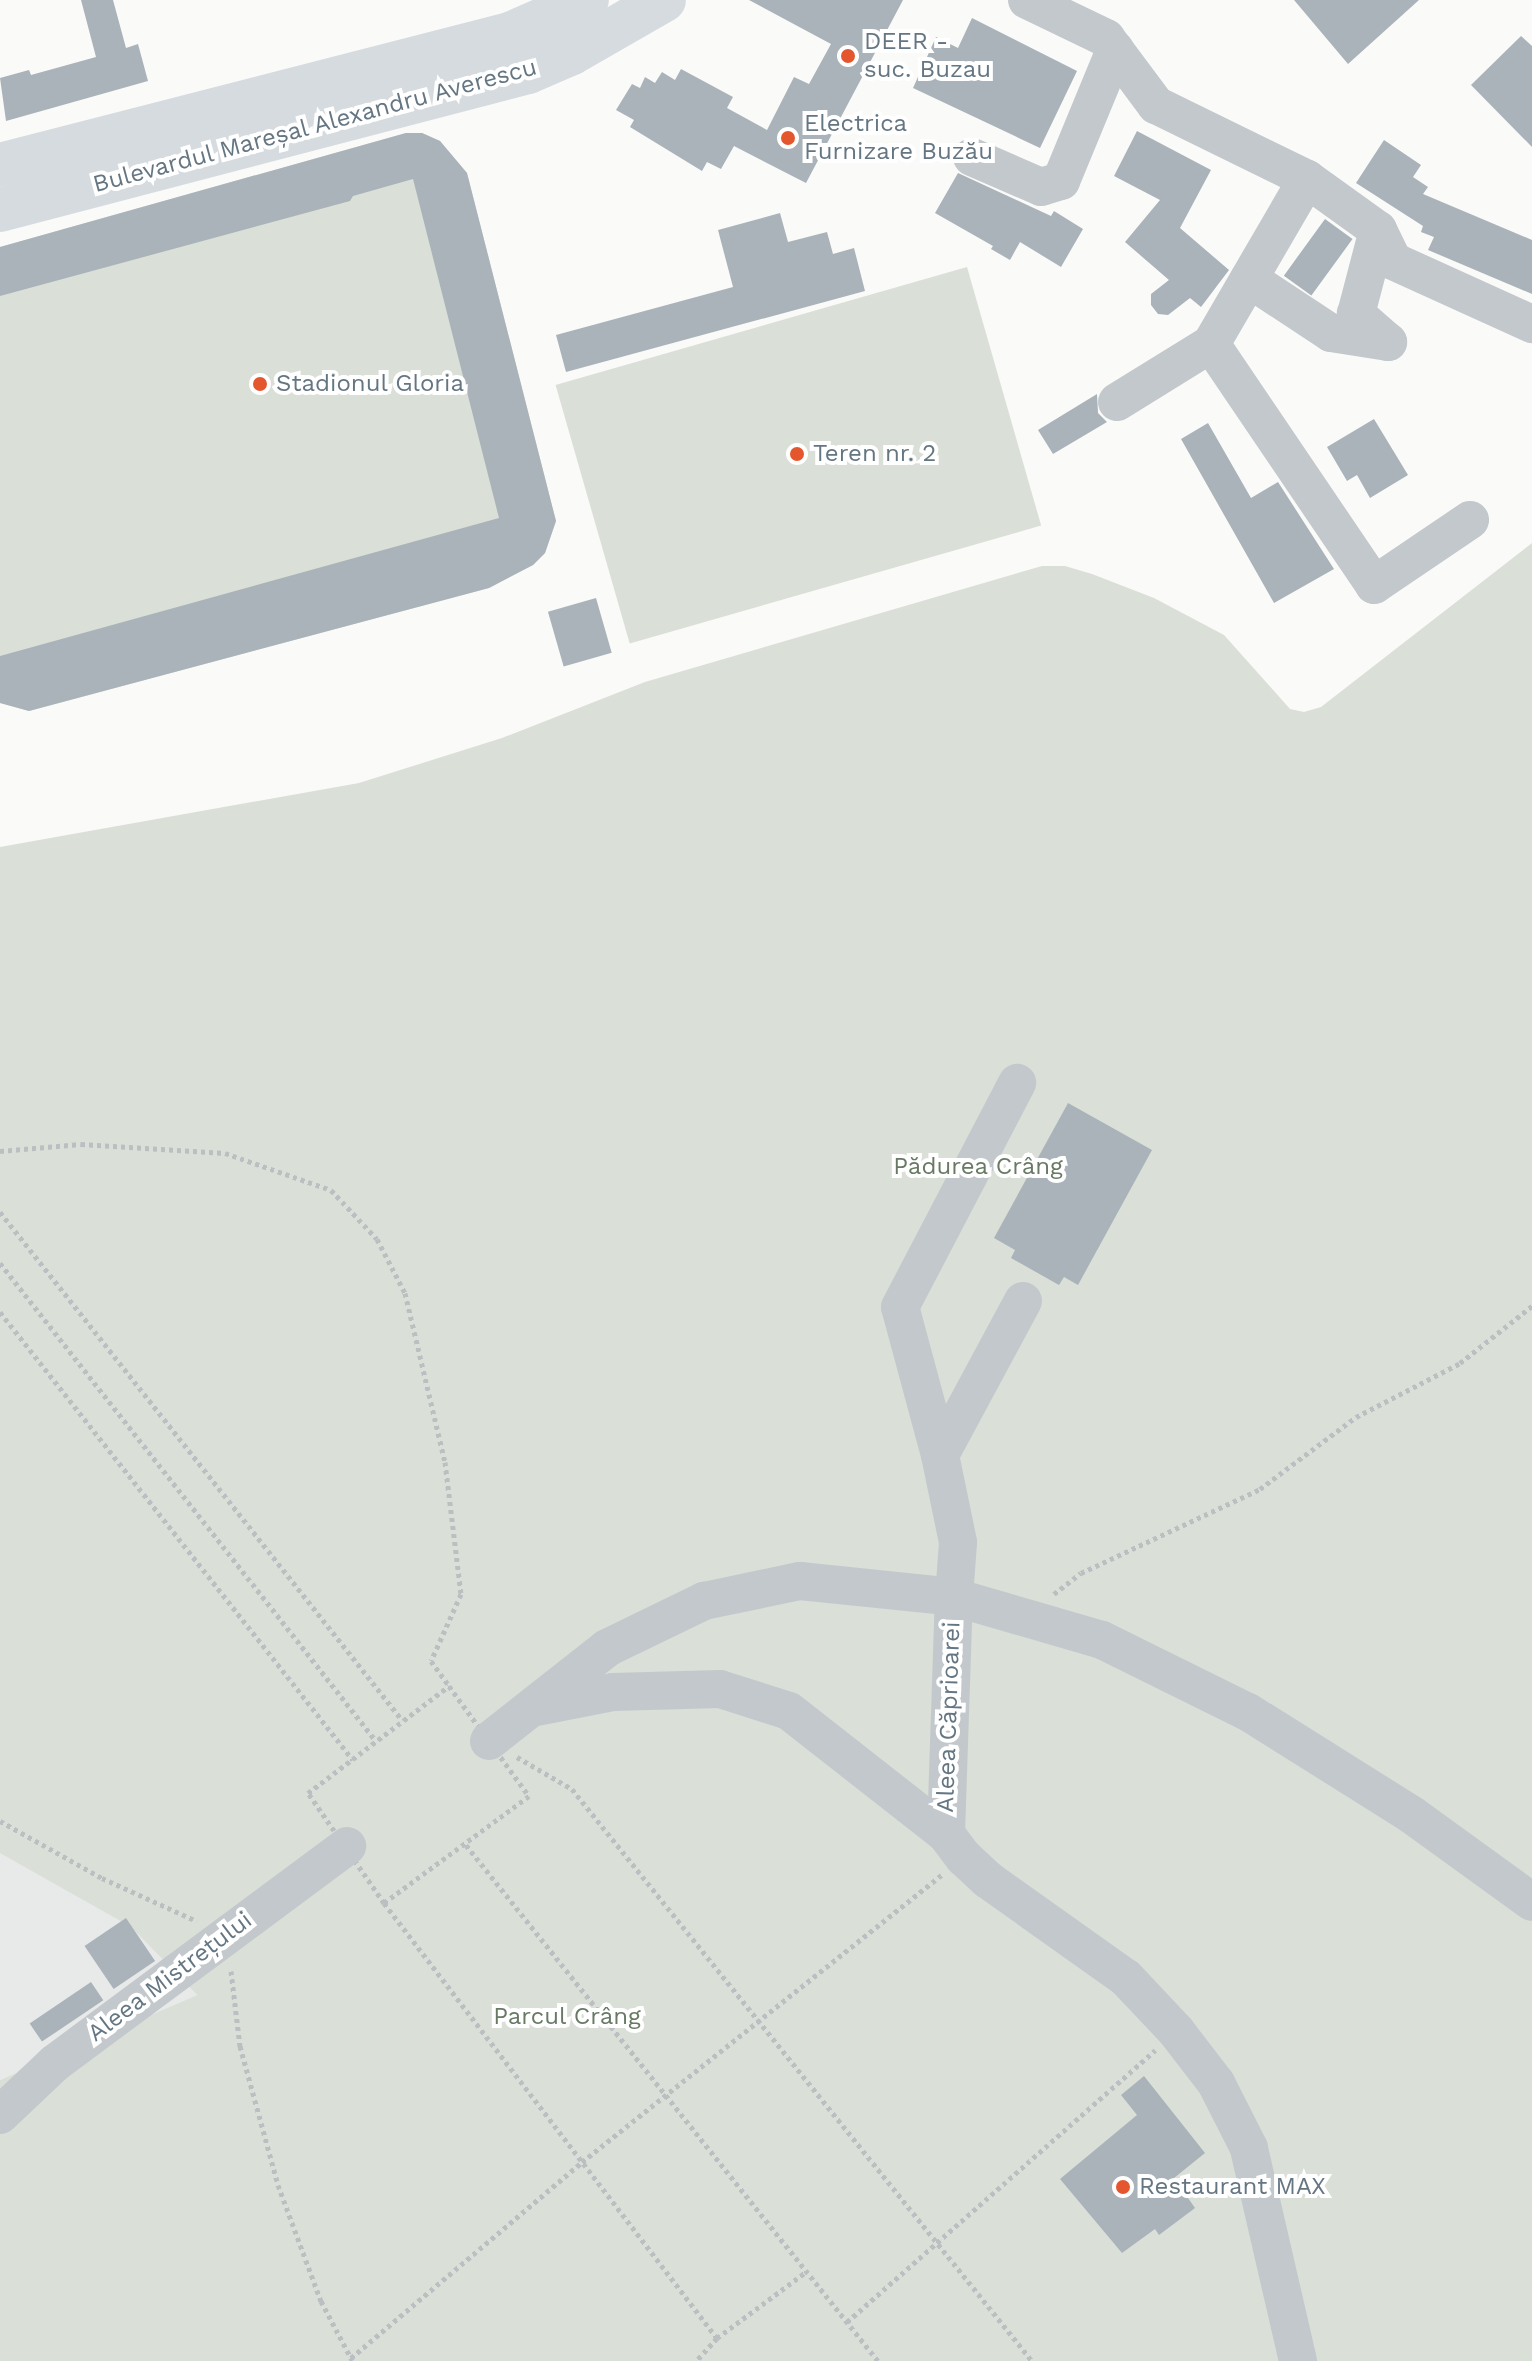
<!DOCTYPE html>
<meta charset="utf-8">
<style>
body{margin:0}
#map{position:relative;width:1532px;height:2361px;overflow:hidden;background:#fafaf8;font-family:"Work Sans",sans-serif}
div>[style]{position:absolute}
.built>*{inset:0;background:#e8e9e9}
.green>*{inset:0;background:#dadfd7;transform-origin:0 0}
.building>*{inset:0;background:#aab3b9;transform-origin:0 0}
.path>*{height:5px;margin-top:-2.5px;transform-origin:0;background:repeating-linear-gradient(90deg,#bbbfc2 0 4px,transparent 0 8px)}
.minor>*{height:38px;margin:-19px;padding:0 19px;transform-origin:19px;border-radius:19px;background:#c3c8cc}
.major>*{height:44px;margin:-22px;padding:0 22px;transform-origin:22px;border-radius:22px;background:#d6dbdf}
.dots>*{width:22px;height:22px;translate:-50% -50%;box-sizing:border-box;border:4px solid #fff;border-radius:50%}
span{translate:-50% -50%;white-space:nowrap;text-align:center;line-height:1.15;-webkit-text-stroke:8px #fff;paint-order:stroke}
.poi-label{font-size:24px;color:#657683}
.left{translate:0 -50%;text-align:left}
.street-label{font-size:24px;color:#657683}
.park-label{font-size:24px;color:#687a64}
</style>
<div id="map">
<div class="built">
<i style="clip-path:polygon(0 1852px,131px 1927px,197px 1995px,0 2080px)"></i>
</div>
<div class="green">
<i style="clip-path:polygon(406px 133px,422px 133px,440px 141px,467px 173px,556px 521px,545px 553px,533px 565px,489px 588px,29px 711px,0 703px,0 247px)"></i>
<i style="left:967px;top:267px;width:269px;height:428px;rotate:74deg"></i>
<i style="clip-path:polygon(1532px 543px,1532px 2361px,0 2361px,0 2080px,197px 1995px,131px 1927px,0 1853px,0 847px,359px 783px,502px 738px,645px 682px,1042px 566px,1065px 566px,1092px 574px,1154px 598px,1224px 635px,1290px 709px,1304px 712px,1321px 707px)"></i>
</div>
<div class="building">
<i style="clip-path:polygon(81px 0,113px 0,126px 48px,138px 44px,148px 81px,6px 121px,0 78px,29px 70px,31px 75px,96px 57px)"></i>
<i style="clip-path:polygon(749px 0,903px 0,806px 183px,734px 146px,721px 169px,707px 162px,702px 171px,630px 127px,634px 120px,616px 110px,632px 84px,640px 88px,645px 77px,655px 83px,662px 72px,675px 80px,681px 69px,733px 97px,727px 108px,767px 130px,794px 77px,809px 84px,831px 44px)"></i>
<i style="clip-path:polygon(1294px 0,1419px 0,1348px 64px)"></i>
<i style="clip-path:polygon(972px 18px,1077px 71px,1040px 148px,913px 88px,936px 37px,958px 48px)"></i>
<i style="clip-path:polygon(1521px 36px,1532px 46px,1532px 147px,1471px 85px)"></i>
<i style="clip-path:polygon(1137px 131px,1211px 170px,1180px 228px,1229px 270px,1201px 307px,1190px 298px,1168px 315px,1158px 314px,1151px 305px,1151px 294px,1169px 280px,1125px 242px,1160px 200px,1114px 176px)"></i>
<i style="clip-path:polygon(406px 133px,422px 133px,440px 141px,467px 173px,556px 521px,545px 553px,533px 565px,489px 588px,29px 711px,0 703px,0 656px,499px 518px,413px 179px,353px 196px,350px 201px,0 296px,0 247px)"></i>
<i style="clip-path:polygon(1384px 140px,1421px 165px,1413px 177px,1428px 187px,1423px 194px,1532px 240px,1532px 294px,1428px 250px,1434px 237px,1421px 232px,1423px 226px,1356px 183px)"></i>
<i style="clip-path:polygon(958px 173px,1051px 216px,1054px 211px,1083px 229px,1061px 267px,1020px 242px,1010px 260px,991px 249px,993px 246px,935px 213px)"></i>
<i style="clip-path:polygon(780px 213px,788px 242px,827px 232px,833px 254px,854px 248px,865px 291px,566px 372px,556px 335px,733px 287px,718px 230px)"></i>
<i style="left:1325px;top:219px;width:34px;height:70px;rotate:36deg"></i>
<i style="clip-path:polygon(1097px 394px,1098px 413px,1107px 422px,1053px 454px,1038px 430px)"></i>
<i style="clip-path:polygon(1374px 419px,1408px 475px,1370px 498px,1357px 475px,1347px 481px,1327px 447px)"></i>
<i style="clip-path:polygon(1208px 423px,1251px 498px,1278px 482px,1334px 569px,1274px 603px,1181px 439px)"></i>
<i style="left:596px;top:598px;width:57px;height:50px;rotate:74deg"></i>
<i style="clip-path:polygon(1068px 1103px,1152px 1150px,1078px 1285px,1064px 1277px,1059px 1285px,1011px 1258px,1015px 1250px,994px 1238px)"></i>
<i style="left:126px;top:1918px;width:52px;height:50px;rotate:56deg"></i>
<i style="left:91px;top:1982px;width:22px;height:74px;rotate:56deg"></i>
<i style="clip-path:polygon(1144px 2076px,1205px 2153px,1174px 2178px,1195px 2208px,1159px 2235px,1155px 2229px,1122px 2253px,1060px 2179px,1137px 2115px,1121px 2095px)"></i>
</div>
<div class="path">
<i style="left:0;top:1151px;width:81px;rotate:-4.9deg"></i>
<i style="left:81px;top:1144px;width:144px;rotate:3.6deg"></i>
<i style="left:225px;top:1153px;width:112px;rotate:19.2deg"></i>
<i style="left:331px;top:1190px;width:67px;rotate:46.8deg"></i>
<i style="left:377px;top:1239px;width:61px;rotate:62.6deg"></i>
<i style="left:405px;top:1293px;width:174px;rotate:76.7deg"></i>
<i style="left:445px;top:1462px;width:133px;rotate:83.1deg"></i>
<i style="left:461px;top:1594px;width:73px;rotate:114.1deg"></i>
<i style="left:431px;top:1661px;width:31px;rotate:54deg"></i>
<i style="left:0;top:1212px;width:648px;rotate:51.64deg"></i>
<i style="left:0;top:1263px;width:608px;rotate:51.81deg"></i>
<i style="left:0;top:1312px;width:570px;rotate:51.76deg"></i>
<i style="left:1054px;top:1594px;width:34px;rotate:-38deg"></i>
<i style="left:1081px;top:1573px;width:198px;rotate:-25.1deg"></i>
<i style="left:1260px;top:1489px;width:120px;rotate:-36.9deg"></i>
<i style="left:1356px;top:1417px;width:117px;rotate:-27.4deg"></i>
<i style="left:1460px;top:1363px;width:92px;rotate:-38.4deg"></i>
<i style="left:449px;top:1686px;width:136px;rotate:54deg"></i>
<i style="left:529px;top:1796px;width:180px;rotate:143.6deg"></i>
<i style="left:384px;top:1903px;width:134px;rotate:-124.6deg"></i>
<i style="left:308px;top:1793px;width:177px;rotate:-37.2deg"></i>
<i style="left:517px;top:1757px;width:64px;rotate:30.2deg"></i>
<i style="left:572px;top:1789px;width:734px;rotate:51.19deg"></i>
<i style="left:0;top:1821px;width:117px;rotate:29.2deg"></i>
<i style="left:102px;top:1878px;width:104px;rotate:24.4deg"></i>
<i style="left:466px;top:1845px;width:660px;rotate:51.39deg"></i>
<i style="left:384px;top:1903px;width:548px;rotate:52.57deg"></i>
<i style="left:717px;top:2338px;width:31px;rotate:132deg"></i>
<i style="left:231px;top:1971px;width:76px;rotate:83.2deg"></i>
<i style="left:240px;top:2046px;width:144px;rotate:74.7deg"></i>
<i style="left:278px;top:2185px;width:124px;rotate:69.7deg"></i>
<i style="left:321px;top:2301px;width:67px;rotate:62.3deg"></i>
<i style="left:847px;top:2322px;width:411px;rotate:-41.4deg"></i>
<i style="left:717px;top:2338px;width:111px;rotate:-36.6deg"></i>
<i style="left:351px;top:2358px;width:303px;rotate:-40.3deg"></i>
<i style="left:582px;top:2162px;width:460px;rotate:-38.6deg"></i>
</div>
<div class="minor">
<i style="left:1027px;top:0;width:88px;rotate:25.7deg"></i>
<i style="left:1106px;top:38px;width:84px;rotate:53.3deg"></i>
<i style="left:1156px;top:105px;width:168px;rotate:26.1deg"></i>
<i style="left:1307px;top:179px;width:87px;rotate:35.7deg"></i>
<i style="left:1378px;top:230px;width:34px;rotate:64deg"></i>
<i style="left:1393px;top:261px;width:153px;rotate:24.4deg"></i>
<i style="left:972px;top:157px;width:75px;rotate:23.5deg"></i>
<i style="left:1041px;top:187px;width:21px;rotate:-17deg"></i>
<i style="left:1061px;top:181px;width:142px;rotate:-67.6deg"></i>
<i style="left:1249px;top:279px;width:98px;rotate:33.4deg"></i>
<i style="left:1331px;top:333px;width:58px;rotate:9deg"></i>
<i style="left:1388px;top:342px;width:43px;rotate:-138.8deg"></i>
<i style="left:1356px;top:314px;width:87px;rotate:-75.3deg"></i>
<i style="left:1211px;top:344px;width:291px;rotate:55.9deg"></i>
<i style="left:1374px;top:585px;width:116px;rotate:-34.1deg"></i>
<i style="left:1117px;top:402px;width:110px;rotate:-31.7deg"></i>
<i style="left:1211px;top:344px;width:191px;rotate:-59.8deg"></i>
<i style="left:940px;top:1455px;width:153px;rotate:-105.1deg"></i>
<i style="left:900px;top:1307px;width:253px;rotate:-62.4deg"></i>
<i style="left:536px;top:1707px;width:78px;rotate:-11deg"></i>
<i style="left:613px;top:1692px;width:107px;rotate:-1.6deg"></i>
<i style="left:720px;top:1689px;width:72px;rotate:17.7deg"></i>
<i style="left:789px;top:1711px;width:199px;rotate:38.1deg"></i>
<i style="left:489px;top:1741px;width:150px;rotate:-38.2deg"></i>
<i style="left:607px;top:1648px;width:108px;rotate:-25.9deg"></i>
<i style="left:704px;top:1601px;width:98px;rotate:-11.8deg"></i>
<i style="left:800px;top:1581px;width:155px;rotate:5.9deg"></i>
<i style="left:954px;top:1597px;width:55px;rotate:-85.8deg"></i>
<i style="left:958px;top:1542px;width:89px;rotate:-101.7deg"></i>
<i style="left:940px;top:1455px;width:175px;rotate:-61.7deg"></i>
<i style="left:0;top:2115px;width:76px;rotate:-43.4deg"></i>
<i style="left:55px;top:2063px;width:364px;rotate:-36.6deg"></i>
<i style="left:1298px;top:2361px;width:219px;rotate:-103deg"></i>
<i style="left:1249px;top:2148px;width:73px;rotate:-116.9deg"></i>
<i style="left:1216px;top:2083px;width:66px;rotate:-127.6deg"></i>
<i style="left:1176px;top:2031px;width:73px;rotate:-133.3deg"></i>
<i style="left:1126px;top:1978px;width:169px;rotate:-144.6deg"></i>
<i style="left:988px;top:1880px;width:33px;rotate:-137deg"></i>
<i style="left:964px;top:1858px;width:30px;rotate:-127deg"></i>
<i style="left:946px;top:1834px;width:237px;rotate:-88.1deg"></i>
<i style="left:954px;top:1597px;width:154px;rotate:16.2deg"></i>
<i style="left:1102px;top:1640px;width:163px;rotate:26.3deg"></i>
<i style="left:1248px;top:1712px;width:194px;rotate:32.1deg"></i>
<i style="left:1412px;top:1815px;width:148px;rotate:35.9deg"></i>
</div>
<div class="major">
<i style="left:0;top:165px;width:527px;rotate:-14.41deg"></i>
<i style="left:510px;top:34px;width:84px;rotate:-23.8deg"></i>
<i style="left:0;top:210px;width:546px;rotate:-14.65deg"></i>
<i style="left:528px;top:72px;width:48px;rotate:-23.4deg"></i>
<i style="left:572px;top:53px;width:106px;rotate:-29.9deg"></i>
</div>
<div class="dots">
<i style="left:848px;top:56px;background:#e4572e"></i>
<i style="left:788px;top:138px;background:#e4572e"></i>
<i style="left:260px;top:384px;background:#e4572e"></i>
<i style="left:797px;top:454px;background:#e4572e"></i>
<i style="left:1123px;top:2187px;background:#e4572e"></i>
</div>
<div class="poi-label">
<span class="left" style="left:864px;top:56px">DEER -<br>suc. Buzau</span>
<span class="left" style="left:804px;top:138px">Electrica<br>Furnizare Buzău</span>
<span class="left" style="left:276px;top:384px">Stadionul Gloria</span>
<span class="left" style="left:813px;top:454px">Teren nr. 2</span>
<span class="left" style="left:1139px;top:2187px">Restaurant MAX</span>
</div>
<div class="street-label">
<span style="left:315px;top:126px;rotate:-15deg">Bulevardul Mareșal Alexandru Averescu</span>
<span style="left:949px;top:1717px;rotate:-88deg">Aleea Căprioarei</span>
<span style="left:170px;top:1977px;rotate:-37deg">Aleea Mistrețului</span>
</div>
<div class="park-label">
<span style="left:978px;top:1167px">Pădurea Crâng</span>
<span style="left:567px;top:2017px">Parcul Crâng</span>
</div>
</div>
